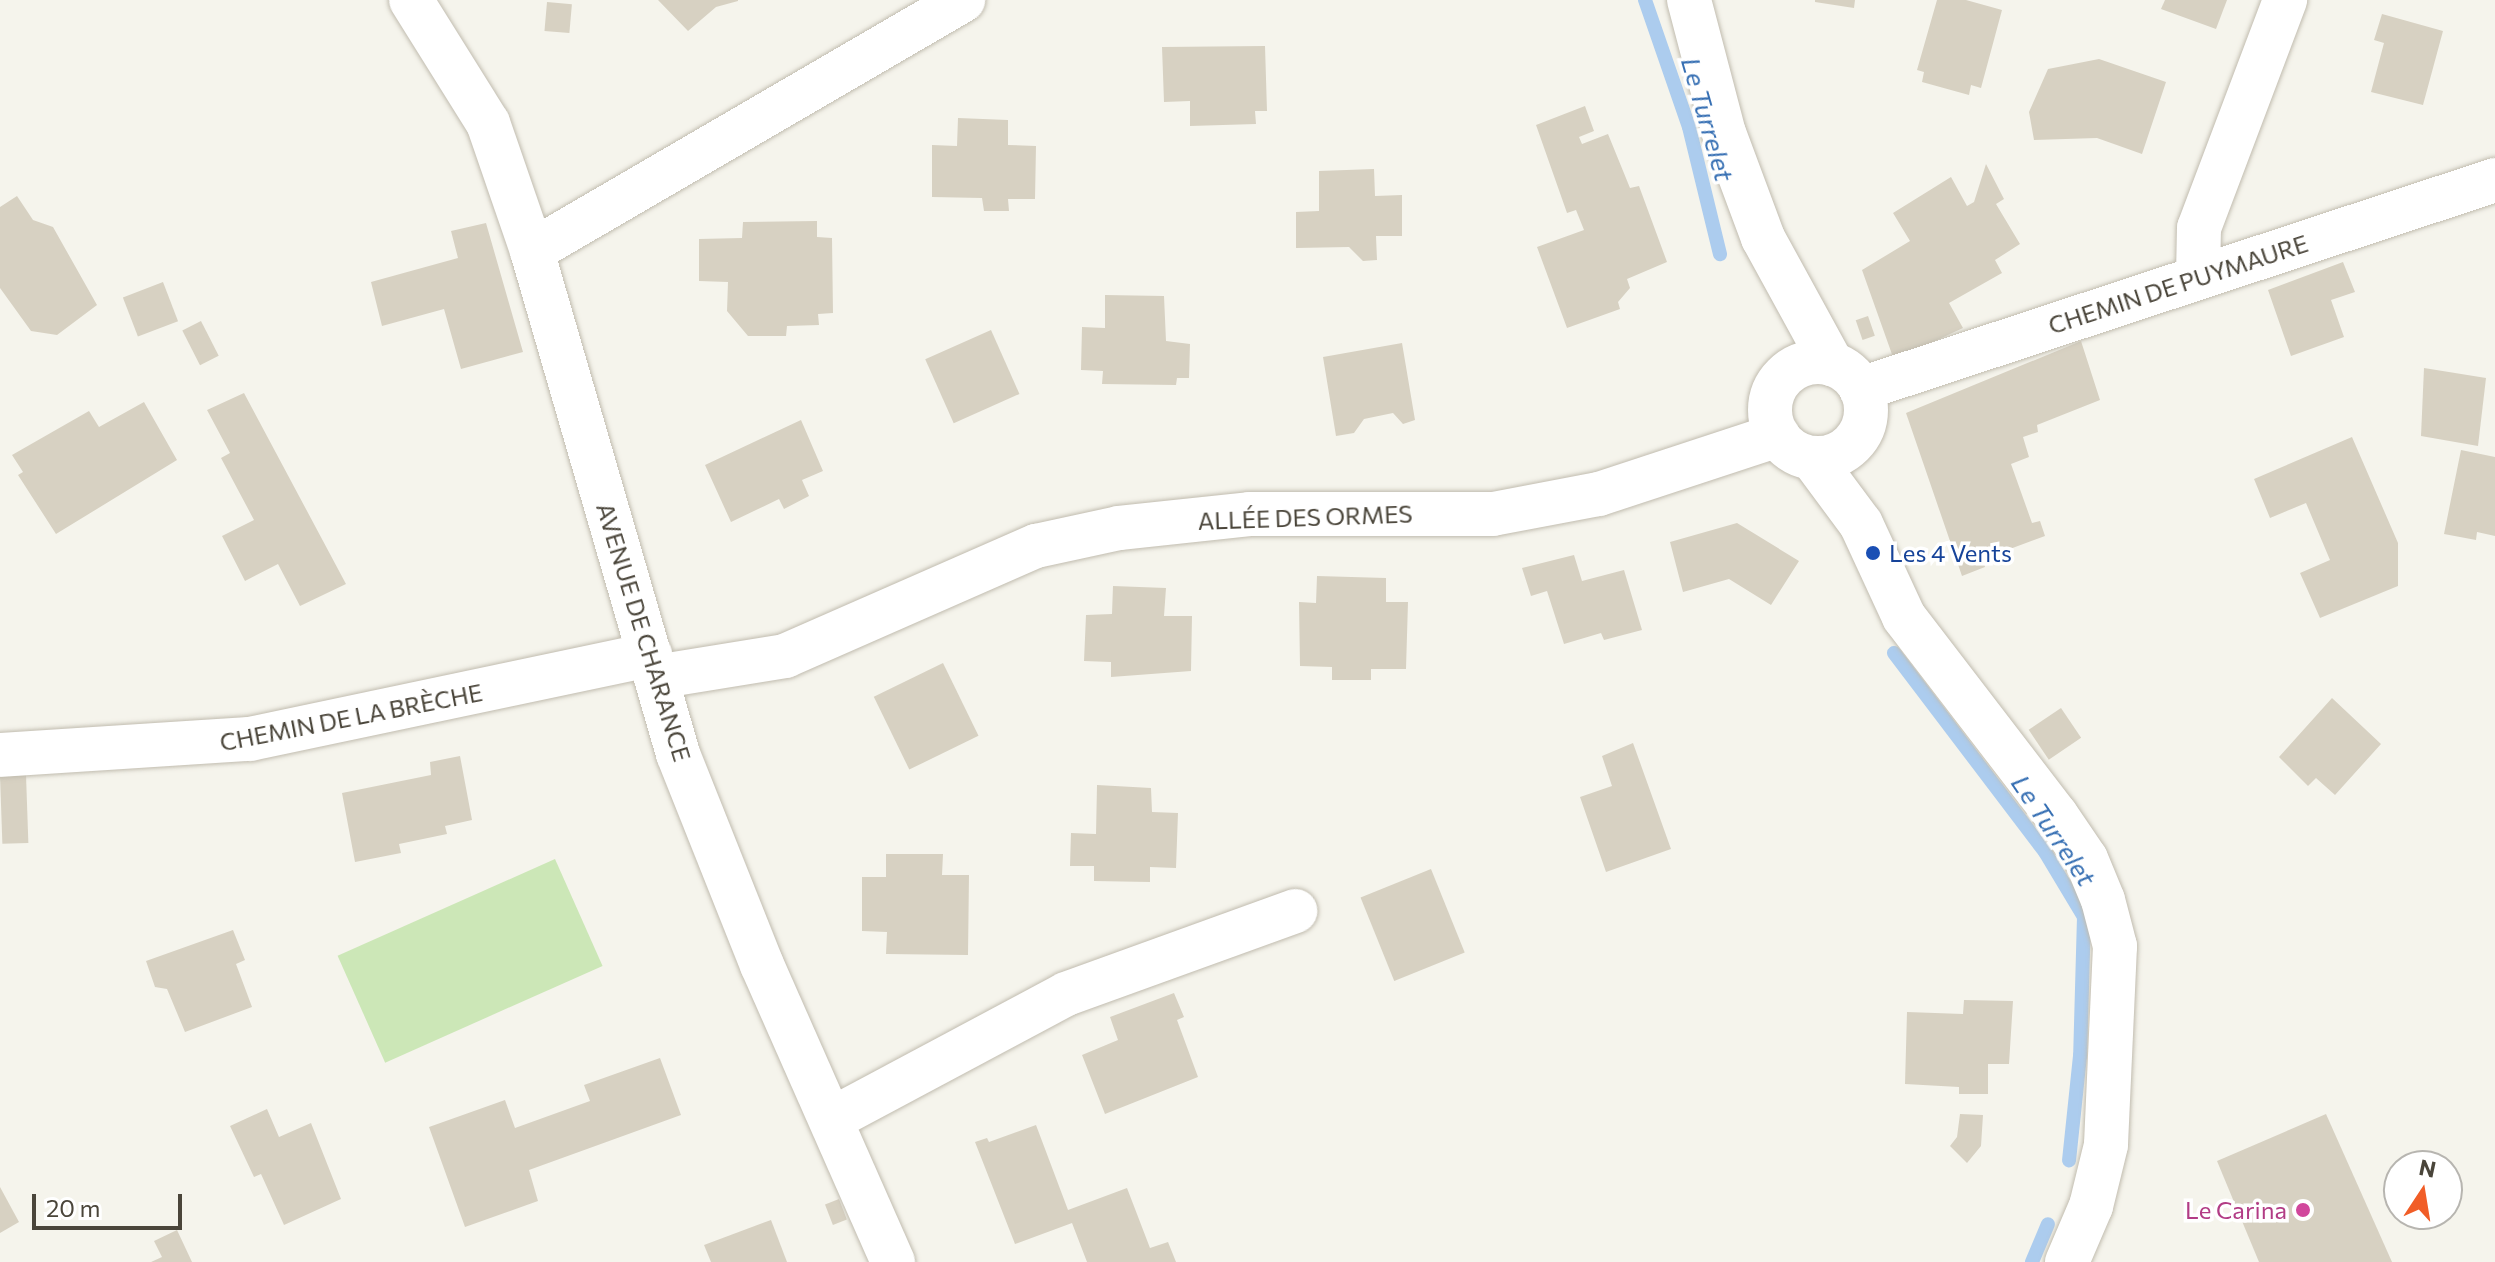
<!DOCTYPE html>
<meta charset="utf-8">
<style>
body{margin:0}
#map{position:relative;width:2495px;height:1262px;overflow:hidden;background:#f5f4ec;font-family:Commissioner,sans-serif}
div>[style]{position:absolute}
.green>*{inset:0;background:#cce7b7;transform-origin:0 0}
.stream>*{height:14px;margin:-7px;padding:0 7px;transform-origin:7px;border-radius:7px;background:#acccee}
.building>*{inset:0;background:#d7d1c2;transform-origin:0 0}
.roads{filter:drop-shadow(0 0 2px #c1bcaf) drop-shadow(0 0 2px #c1bcaf)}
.minor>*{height:44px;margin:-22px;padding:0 22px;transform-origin:22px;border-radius:22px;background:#fff}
.minor>.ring{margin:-22px;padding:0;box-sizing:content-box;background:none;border:44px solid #fff;border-radius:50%}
.tertiary>*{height:44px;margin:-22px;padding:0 22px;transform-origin:22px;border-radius:22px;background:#fff}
.dots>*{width:22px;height:22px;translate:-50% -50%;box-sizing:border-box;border:4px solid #fff;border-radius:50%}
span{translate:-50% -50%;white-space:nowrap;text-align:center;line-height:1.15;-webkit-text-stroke:7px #fff;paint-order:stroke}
.street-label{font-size:24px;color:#4a453a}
.transit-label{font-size:24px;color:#164399}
.left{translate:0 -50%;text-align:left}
.hotel-label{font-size:24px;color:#b23c85}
.right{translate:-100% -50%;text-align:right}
.water-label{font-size:26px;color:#366fb3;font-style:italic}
.north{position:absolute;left:2383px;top:1150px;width:80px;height:80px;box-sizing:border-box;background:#fff;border:2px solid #b7b5b0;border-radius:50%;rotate:12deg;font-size:22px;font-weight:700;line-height:32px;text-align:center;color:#4a453a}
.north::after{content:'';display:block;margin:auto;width:28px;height:36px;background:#f15d27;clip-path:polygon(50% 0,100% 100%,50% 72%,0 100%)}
.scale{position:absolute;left:32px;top:1194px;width:150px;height:36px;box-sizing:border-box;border:4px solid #4a453a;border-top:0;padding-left:10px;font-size:24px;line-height:28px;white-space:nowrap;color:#4a453a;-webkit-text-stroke:6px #fff;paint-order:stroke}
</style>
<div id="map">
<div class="green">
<i style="left:555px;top:859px;width:117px;height:238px;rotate:66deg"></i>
</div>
<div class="stream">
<i style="left:1645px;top:0;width:134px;rotate:70.9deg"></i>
<i style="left:1689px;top:127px;width:131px;rotate:76.3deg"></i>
<i style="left:1894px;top:653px;width:250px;rotate:52.8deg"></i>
<i style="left:2045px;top:852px;width:76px;rotate:59deg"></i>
<i style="left:2084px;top:917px;width:139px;rotate:91.6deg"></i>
<i style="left:2080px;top:1056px;width:105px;rotate:96deg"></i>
<i style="left:2032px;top:1262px;width:41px;rotate:-67.2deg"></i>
</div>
<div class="building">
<i style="clip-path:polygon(658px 0,738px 0,738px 1px,716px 7px,688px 31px)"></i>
<i style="clip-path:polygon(1815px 0,1855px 0,1854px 8px,1815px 2px)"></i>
<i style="clip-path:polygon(1937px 0,1966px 0,2002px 10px,1981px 88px,1971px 85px,1969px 95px,1922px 82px,1924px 72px,1917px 70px)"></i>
<i style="clip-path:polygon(2165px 0,2227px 0,2216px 29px,2161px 9px)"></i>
<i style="left:547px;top:2px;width:25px;height:29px;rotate:5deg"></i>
<i style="clip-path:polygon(2382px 14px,2443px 31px,2423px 105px,2371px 92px,2384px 43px,2374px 40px)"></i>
<i style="clip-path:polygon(1265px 46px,1267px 111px,1255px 111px,1256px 124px,1190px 126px,1190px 101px,1164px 102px,1162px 47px)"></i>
<i style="clip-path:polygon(2099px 59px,2166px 82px,2142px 154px,2097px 138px,2034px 140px,2029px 112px,2048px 69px)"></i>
<i style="clip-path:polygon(1585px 106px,1594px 131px,1579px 137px,1582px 144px,1608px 134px,1630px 188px,1639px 186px,1667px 262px,1627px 279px,1630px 288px,1618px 302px,1620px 309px,1567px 328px,1537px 247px,1584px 230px,1576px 210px,1567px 213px,1536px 125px)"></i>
<i style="clip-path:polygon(958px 118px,1008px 120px,1008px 145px,1036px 146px,1035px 199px,1008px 199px,1009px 211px,984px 211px,982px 198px,932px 197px,932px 145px,957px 146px)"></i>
<i style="clip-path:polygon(1986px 164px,2004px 199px,1996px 204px,2020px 244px,1995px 260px,2002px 273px,1949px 303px,1963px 328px,1894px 360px,1862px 270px,1910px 241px,1893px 213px,1951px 177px,1967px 206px,1974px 202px)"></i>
<i style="clip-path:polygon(1374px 169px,1375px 196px,1402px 195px,1402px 236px,1376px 236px,1377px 260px,1363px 261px,1349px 247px,1296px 248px,1296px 212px,1319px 211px,1319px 171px)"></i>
<i style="clip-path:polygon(17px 196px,33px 220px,53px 227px,97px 305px,57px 335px,31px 331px,0 288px,0 207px)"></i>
<i style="clip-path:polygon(817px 221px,817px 237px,832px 238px,833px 313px,818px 314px,819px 325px,787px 326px,786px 336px,748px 336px,727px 311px,728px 282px,699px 281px,699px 239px,742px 238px,743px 222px)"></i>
<i style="clip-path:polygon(486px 223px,523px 352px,461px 369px,444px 309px,382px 326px,371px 282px,458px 258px,451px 231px)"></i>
<i style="clip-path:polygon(2343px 262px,2355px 292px,2331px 300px,2344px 337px,2291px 356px,2268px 290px)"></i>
<i style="left:163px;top:282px;width:42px;height:43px;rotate:69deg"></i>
<i style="clip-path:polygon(1105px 295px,1164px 296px,1166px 341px,1190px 344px,1189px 378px,1177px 378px,1176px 385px,1102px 384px,1103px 371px,1081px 370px,1082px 327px,1105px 328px)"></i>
<i style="left:1868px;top:316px;width:21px;height:13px;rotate:71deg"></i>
<i style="left:201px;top:321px;width:39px;height:21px;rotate:63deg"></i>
<i style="left:991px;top:330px;width:70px;height:72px;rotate:66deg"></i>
<i style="clip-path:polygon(2081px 341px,2100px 400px,2037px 425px,2038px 432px,2023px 437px,2029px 457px,2011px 464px,2032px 523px,2040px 521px,2045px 536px,1983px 559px,1985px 567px,1962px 576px,1906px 413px)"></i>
<i style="clip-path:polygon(1402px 343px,1415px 420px,1403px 424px,1393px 413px,1364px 419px,1354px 433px,1336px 436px,1323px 357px)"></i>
<i style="clip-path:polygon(2424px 368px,2486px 378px,2478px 446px,2421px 436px)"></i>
<i style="clip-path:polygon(244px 393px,346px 584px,300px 606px,278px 564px,245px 581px,222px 536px,254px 520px,221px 458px,230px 453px,207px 410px)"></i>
<i style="clip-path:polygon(144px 402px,177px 460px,56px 534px,18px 475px,23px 472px,12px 455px,89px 411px,99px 427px)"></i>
<i style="clip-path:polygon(801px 420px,823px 471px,802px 480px,809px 496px,784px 509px,779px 499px,731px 522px,705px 465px)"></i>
<i style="clip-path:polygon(2352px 437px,2398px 543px,2398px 586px,2320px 618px,2300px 573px,2330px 560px,2306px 503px,2270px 518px,2254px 479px)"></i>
<i style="clip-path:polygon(2461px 450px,2495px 457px,2495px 536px,2477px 532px,2476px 540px,2444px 534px)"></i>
<i style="clip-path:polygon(1737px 523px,1799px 561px,1771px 605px,1729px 579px,1683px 592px,1670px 542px)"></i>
<i style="clip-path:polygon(1574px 555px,1582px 581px,1624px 570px,1642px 630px,1604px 640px,1601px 633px,1564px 644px,1547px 591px,1531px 596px,1522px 568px)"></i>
<i style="clip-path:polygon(1317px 576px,1386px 578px,1386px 602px,1408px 602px,1406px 669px,1371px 669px,1371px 680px,1332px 680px,1332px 667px,1300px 666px,1299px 602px,1316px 603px)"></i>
<i style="clip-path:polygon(1113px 586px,1166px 588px,1164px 616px,1192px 616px,1191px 671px,1111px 677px,1111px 662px,1084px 661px,1086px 615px,1112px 614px)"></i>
<i style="left:943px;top:663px;width:81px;height:77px;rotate:64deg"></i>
<i style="clip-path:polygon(2332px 698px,2381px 744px,2335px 795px,2316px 778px,2308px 786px,2279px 757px)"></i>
<i style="left:2061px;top:708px;width:36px;height:39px;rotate:56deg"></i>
<i style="clip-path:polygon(1633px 743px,1671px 849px,1606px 872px,1580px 797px,1612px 786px,1602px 756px)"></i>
<i style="clip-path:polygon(460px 756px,472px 820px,445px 826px,447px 834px,399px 844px,401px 853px,355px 862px,342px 793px,431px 775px,430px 762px)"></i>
<i style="left:26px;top:775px;width:68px;height:26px;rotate:88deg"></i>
<i style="clip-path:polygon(1097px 785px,1151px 788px,1152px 812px,1178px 813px,1176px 868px,1150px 867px,1150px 882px,1094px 881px,1094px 866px,1070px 866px,1071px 833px,1096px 834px)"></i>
<i style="clip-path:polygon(886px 854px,943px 854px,942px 875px,969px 875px,968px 955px,886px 954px,887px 932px,862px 931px,862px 877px,886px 877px)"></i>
<i style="left:1431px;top:869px;width:90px;height:76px;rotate:68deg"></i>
<i style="clip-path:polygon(233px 930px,245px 960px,236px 964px,252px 1007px,185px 1032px,167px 989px,155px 987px,146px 961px)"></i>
<i style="clip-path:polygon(1174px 993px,1184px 1017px,1177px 1020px,1198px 1077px,1105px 1114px,1082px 1055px,1118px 1040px,1110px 1017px)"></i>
<i style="clip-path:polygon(1964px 1000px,2013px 1001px,2009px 1064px,1988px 1064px,1988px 1094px,1959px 1094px,1959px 1087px,1905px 1084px,1907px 1012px,1963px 1014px)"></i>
<i style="clip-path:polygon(660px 1058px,681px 1115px,529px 1170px,538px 1201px,465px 1227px,429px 1127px,505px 1100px,515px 1128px,590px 1101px,584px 1085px)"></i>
<i style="clip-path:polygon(267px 1109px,279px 1137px,311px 1123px,341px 1199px,284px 1225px,261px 1174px,254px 1177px,230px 1126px)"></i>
<i style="clip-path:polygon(1960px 1114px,1983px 1115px,1981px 1146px,1967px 1163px,1950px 1146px,1957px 1137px)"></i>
<i style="clip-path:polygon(2326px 1114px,2392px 1262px,2259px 1262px,2217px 1161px)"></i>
<i style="clip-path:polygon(1036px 1125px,1068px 1210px,1127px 1188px,1150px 1248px,1168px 1242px,1176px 1262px,1087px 1262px,1072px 1223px,1015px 1244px,975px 1142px,987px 1138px,989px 1142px)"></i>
<i style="clip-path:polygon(0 1187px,19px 1222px,0 1233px)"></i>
<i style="left:839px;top:1199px;width:22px;height:15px;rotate:69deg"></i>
<i style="clip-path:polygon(771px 1220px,787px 1262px,711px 1262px,704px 1245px)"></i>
<i style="clip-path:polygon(177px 1230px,192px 1262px,151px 1262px,162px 1257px,154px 1241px)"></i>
</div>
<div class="roads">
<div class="minor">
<i style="left:1689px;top:0;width:138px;rotate:75.3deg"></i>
<i style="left:1724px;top:133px;width:112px;rotate:69.6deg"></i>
<i style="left:1763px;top:238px;width:144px;rotate:61.3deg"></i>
<i style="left:532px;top:251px;width:499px;rotate:-30.2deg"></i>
<i style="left:2198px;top:275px;width:47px;rotate:-88.8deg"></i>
<i style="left:2199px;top:228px;width:244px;rotate:-69.3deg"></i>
<i class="ring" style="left:1770px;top:362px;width:52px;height:52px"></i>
<i style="left:1861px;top:389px;width:668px;rotate:-18.24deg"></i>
<i style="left:1812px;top:458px;width:82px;rotate:53.4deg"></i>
<i style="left:1861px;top:524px;width:102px;rotate:65.2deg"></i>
<i style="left:1904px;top:617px;width:250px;rotate:52.5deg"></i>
<i style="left:2056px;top:815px;width:53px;rotate:55.7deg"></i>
<i style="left:2086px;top:859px;width:44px;rotate:67.5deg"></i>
<i style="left:2103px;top:900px;width:48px;rotate:75.4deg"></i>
<i style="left:2115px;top:946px;width:199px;rotate:92.6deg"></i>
<i style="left:2106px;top:1145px;width:63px;rotate:103.8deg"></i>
<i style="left:2091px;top:1206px;width:61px;rotate:113.2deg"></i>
<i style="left:656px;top:677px;width:131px;rotate:-9.2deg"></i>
<i style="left:785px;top:656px;width:274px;rotate:-23.7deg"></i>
<i style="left:1036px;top:546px;width:85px;rotate:-12.2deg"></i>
<i style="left:1119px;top:528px;width:131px;rotate:-6.1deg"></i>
<i style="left:1249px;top:514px;width:244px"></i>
<i style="left:1493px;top:514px;width:108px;rotate:-10.7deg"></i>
<i style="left:1599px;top:494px;width:188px;rotate:-18.2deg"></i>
<i style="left:0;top:755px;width:251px;rotate:-3.7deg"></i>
<i style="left:250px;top:739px;width:409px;rotate:-11.9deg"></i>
<i style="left:832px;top:1119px;width:265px;rotate:-28.1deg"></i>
<i style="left:1066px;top:994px;width:244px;rotate:-19.9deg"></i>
</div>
<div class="tertiary">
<i style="left:411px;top:0;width:145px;rotate:58deg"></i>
<i style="left:488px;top:123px;width:135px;rotate:71deg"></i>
<i style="left:532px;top:251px;width:524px;rotate:73.81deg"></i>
<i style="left:678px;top:754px;width:227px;rotate:68.3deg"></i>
<i style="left:762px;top:965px;width:325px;rotate:66.2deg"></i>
</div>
</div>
<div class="dots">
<i style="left:1873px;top:553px;background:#1a4fb4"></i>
<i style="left:2303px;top:1210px;background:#d1479c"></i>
</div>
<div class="street-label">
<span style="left:2178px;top:284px;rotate:-18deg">CHEMIN DE PUYMAURE</span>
<span style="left:1305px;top:517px;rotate:-2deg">ALLÉE DES ORMES</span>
<span style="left:644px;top:632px;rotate:73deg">AVENUE DE CHARANCE</span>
<span style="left:351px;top:717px;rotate:-11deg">CHEMIN DE LA BRÈCHE</span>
</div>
<div class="transit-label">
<span class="left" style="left:1889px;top:553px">Les 4 Vents</span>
</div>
<div class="hotel-label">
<span class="right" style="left:2287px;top:1210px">Le Carina</span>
</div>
<div class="water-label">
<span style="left:1708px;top:119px;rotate:74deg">Le Turrelet</span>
<span style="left:2054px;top:830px;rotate:56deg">Le Turrelet</span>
</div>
<div class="north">N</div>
<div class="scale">20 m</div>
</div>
